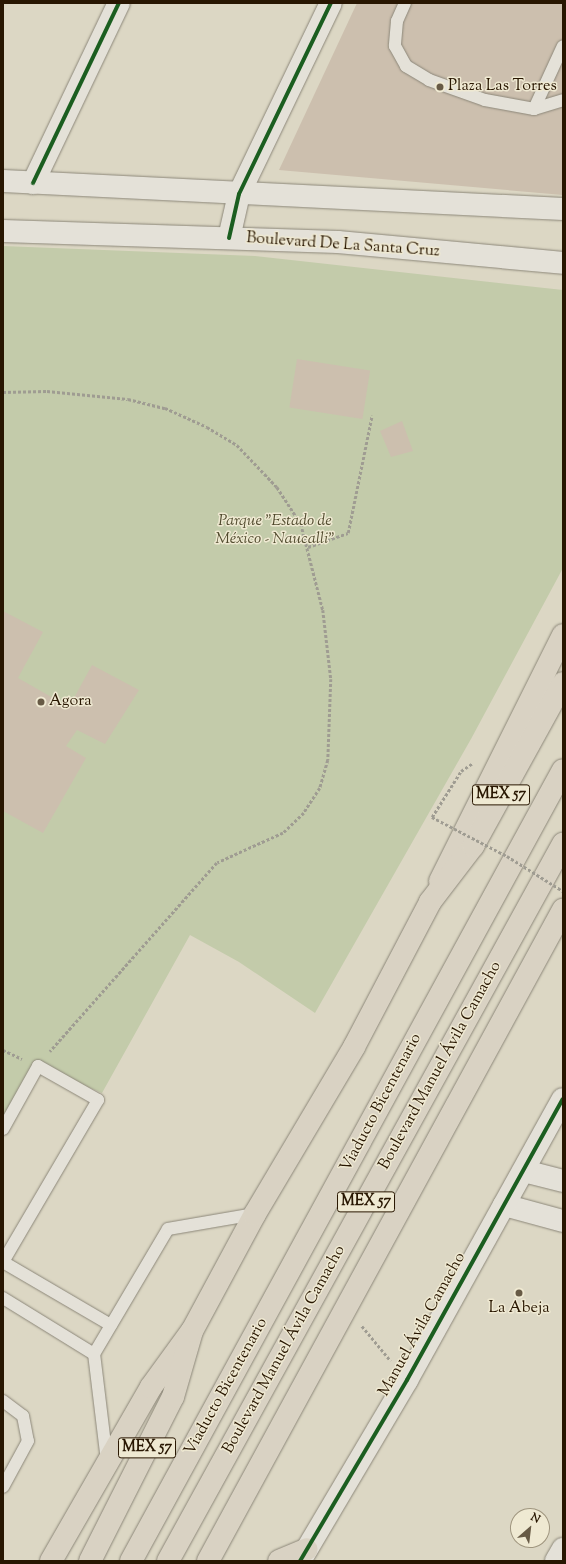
<!DOCTYPE html>
<meta charset="utf-8">
<style>
body{margin:0}
#map{position:relative;width:566px;height:1564px;overflow:hidden;background:#dcd7c4;font-family:"Sorts Mill Goudy",serif}
div>[style]{position:absolute}
.green>*{inset:0;background:#c3cbaa}
.building>*{inset:0;background:#ccbfae;transform-origin:0 0}
.path>*{height:2.5px;margin-top:-1.25px;transform-origin:0;background:repeating-linear-gradient(90deg,#9f9c92 0 3px,transparent 0 5px)}
.roads{filter:drop-shadow(0 0 1px #8c8779) drop-shadow(0 0 1px #8c8779)}
.lane>*{height:12px;margin:-6px;padding:0 6px;transform-origin:6px;border-radius:6px;background:#e4e1d8}
.street>*{height:22px;margin:-11px;padding:0 11px;transform-origin:11px;border-radius:11px;background:#e4e1d8}
.secondary>*{height:22px;margin:-11px;padding:0 11px;transform-origin:11px;border-radius:11px;background:#e4e1d8}
.primary>*{height:22px;margin:-11px;padding:0 11px;transform-origin:11px;border-radius:11px;background:#d9d2c3}
.highway>*{height:22px;margin:-11px;padding:0 11px;transform-origin:11px;border-radius:11px;background:#d9d2c3}
.path-bridge>*{height:2.5px;margin-top:-1.25px;transform-origin:0;background:repeating-linear-gradient(90deg,#9f9c92 0 3px,transparent 0 5px)}
.cycleway>*{height:4px;margin:-2px;padding:0 2px;transform-origin:2px;border-radius:2px;background:#1b5e20}
.dots>*{width:11px;height:11px;translate:-50% -50%;box-sizing:border-box;border:2px solid #efe9d2;border-radius:50%}
span{translate:-50% -50%;white-space:nowrap;text-align:center;line-height:1.15;-webkit-text-stroke:3px #efe9d2;paint-order:stroke}
.shield-label span{padding:1px 3px;background:#efe9d2;border:1px solid;border-radius:3px;-webkit-text-stroke-width:0}
.shield-label{font-size:15px;color:#281601;font-weight:700}
.poi-label{font-size:16px;color:#281601}
.left{translate:0 -50%;text-align:left}
.street-label{font-size:16px;color:#281601}
.park-label{font-size:16px;color:#504a2d;font-style:italic}
.frame{position:absolute;inset:0;border:4px solid #281601;pointer-events:none}
.north{position:absolute;left:510px;top:1508px;width:40px;height:40px;box-sizing:border-box;background:#efe9d2;border:1px solid #9f957e;border-radius:50%;rotate:28deg;font-size:11px;font-weight:700;line-height:16px;text-align:center;color:#281601}
.north::after{content:'';display:block;margin:auto;width:14px;height:18px;background:#675a45;clip-path:polygon(50% 0,100% 100%,50% 72%,0 100%)}
</style>
<div id="map">
<div class="green">
<i style="clip-path:polygon(3px 246px,255px 256px,563px 290px,563px 568px,471px 739px,315px 1013px,239px 962px,190px 935px,102px 1093px,38px 1066px,3px 1129px)"></i>
</div>
<div class="building">
<i style="clip-path:polygon(357px 3px,563px 3px,563px 195px,279px 170px)"></i>
<i style="left:297px;top:359px;width:74px;height:49px;rotate:9deg"></i>
<i style="clip-path:polygon(402px 421px,413px 451px,391px 457px,380px 431px)"></i>
<i style="clip-path:polygon(3px 611px,43px 632px,18px 678px,69px 707px,92px 665px,139px 690px,105px 744px,77px 730px,66px 746px,86px 758px,43px 833px,3px 811px)"></i>
</div>
<div class="path">
<i style="left:3px;top:392px;width:44px;rotate:-1.3deg"></i>
<i style="left:47px;top:391px;width:81px;rotate:5.6deg"></i>
<i style="left:128px;top:399px;width:38px;rotate:14deg"></i>
<i style="left:165px;top:408px;width:46px;rotate:24.3deg"></i>
<i style="left:207px;top:427px;width:35px;rotate:31deg"></i>
<i style="left:237px;top:445px;width:58px;rotate:46.4deg"></i>
<i style="left:277px;top:487px;width:44px;rotate:57deg"></i>
<i style="left:301px;top:524px;width:89px;rotate:75.7deg"></i>
<i style="left:323px;top:610px;width:69px;rotate:83.4deg"></i>
<i style="left:331px;top:679px;width:81px;rotate:92.1deg"></i>
<i style="left:328px;top:760px;width:29px;rotate:106deg"></i>
<i style="left:320px;top:788px;width:30px;rotate:123deg"></i>
<i style="left:304px;top:813px;width:29px;rotate:136deg"></i>
<i style="left:283px;top:833px;width:72px;rotate:155.6deg"></i>
<i style="left:217px;top:863px;width:252px;rotate:131.5deg"></i>
<i style="left:308px;top:547px;width:42px;rotate:-19.3deg"></i>
<i style="left:348px;top:533px;width:120px;rotate:-78.5deg"></i>
<i style="left:432px;top:817px;width:54px;rotate:-57.8deg"></i>
<i style="left:461px;top:771px;width:14px;rotate:-34deg"></i>
<i style="left:3px;top:1050px;width:21px;rotate:25deg"></i>
<i style="left:362px;top:1326px;width:45px;rotate:50.4deg"></i>
</div>
<div class="roads">
<div class="lane">
<i style="left:405px;top:3px;width:20px;rotate:114deg"></i>
<i style="left:397px;top:21px;width:25px;rotate:95deg"></i>
<i style="left:395px;top:46px;width:23px;rotate:61deg"></i>
<i style="left:406px;top:66px;width:27px;rotate:31deg"></i>
<i style="left:429px;top:80px;width:59px;rotate:19.7deg"></i>
<i style="left:485px;top:100px;width:50px;rotate:10.4deg"></i>
<i style="left:534px;top:109px;width:30px;rotate:-17deg"></i>
<i style="left:534px;top:109px;width:69px;rotate:-65.3deg"></i>
<i style="left:3px;top:1129px;width:72px;rotate:-60.9deg"></i>
<i style="left:38px;top:1066px;width:69px;rotate:29.5deg"></i>
<i style="left:98px;top:1100px;width:188px;rotate:120.4deg"></i>
<i style="left:3px;top:1262px;width:125px;rotate:30.3deg"></i>
<i style="left:3px;top:1298px;width:107px;rotate:31.6deg"></i>
<i style="left:3px;top:1401px;width:25px;rotate:37deg"></i>
<i style="left:23px;top:1416px;width:25px;rotate:79deg"></i>
<i style="left:28px;top:1441px;width:52px;rotate:118.5deg"></i>
<i style="left:107px;top:1461px;width:108px;rotate:-96.9deg"></i>
<i style="left:94px;top:1354px;width:145px;rotate:-59.4deg"></i>
<i style="left:168px;top:1229px;width:88px;rotate:-9.8deg"></i>
</div>
<div class="street">
<i style="left:33px;top:183px;width:199px;rotate:-64.5deg"></i>
<i style="left:229px;top:238px;width:45px;rotate:-77.2deg"></i>
<i style="left:239px;top:194px;width:212px;rotate:-64.3deg"></i>
<i style="left:524px;top:1171px;width:40px;rotate:14.4deg"></i>
<i style="left:504px;top:1205px;width:61px;rotate:15.2deg"></i>
<i style="left:556px;top:1561px;width:14px;rotate:-60deg"></i>
</div>
<div class="secondary">
<i style="left:3px;top:181px;width:561px;rotate:2.86deg"></i>
<i style="left:3px;top:231px;width:335px;rotate:1.9deg"></i>
<i style="left:338px;top:242px;width:226px;rotate:5.3deg"></i>
<i style="left:300px;top:1561px;width:210px;rotate:-59.4deg"></i>
<i style="left:407px;top:1380px;width:321px;rotate:-61deg"></i>
</div>
<div class="primary">
<i style="left:440px;top:881px;width:275px;rotate:-63.4deg"></i>
<i style="left:51px;top:1561px;width:201px;rotate:-60.1deg"></i>
<i style="left:151px;top:1387px;width:68px;rotate:-54deg"></i>
<i style="left:208px;top:1561px;width:742px;rotate:-61.4deg"></i>
<i style="left:279px;top:1561px;width:30px;rotate:-23deg"></i>
</div>
<div class="highway">
<i style="left:90px;top:1561px;width:184px;rotate:-63.2deg"></i>
<i style="left:173px;top:1397px;width:69px;rotate:-73.9deg"></i>
<i style="left:192px;top:1331px;width:133px;rotate:-61.7deg"></i>
<i style="left:255px;top:1214px;width:194px;rotate:-59.3deg"></i>
<i style="left:354px;top:1047px;width:164px;rotate:-62.3deg"></i>
<i style="left:430px;top:902px;width:71px;rotate:-52.5deg"></i>
<i style="left:473px;top:846px;width:186px;rotate:-61.1deg"></i>
<i style="left:131px;top:1561px;width:901px;rotate:-61.36deg"></i>
<i style="left:168px;top:1561px;width:819px;rotate:-61.15deg"></i>
</div>
</div>
<div class="path-bridge">
<i style="left:432px;top:817px;width:85px;rotate:27.5deg"></i>
<i style="left:507px;top:856px;width:66px;rotate:32deg"></i>
</div>
<div class="cycleway">
<i style="left:33px;top:183px;width:199px;rotate:-64.5deg"></i>
<i style="left:229px;top:238px;width:45px;rotate:-77.2deg"></i>
<i style="left:239px;top:194px;width:212px;rotate:-64.3deg"></i>
<i style="left:300px;top:1561px;width:210px;rotate:-59.4deg"></i>
<i style="left:407px;top:1380px;width:321px;rotate:-61deg"></i>
</div>
<div class="dots">
<i style="left:440px;top:87px;background:#675a45"></i>
<i style="left:41px;top:702px;background:#675a45"></i>
<i style="left:519px;top:1293px;background:#675a45"></i>
</div>
<div class="shield-label">
<span style="left:501px;top:795px">MEX 57</span>
<span style="left:366px;top:1202px">MEX 57</span>
<span style="left:147px;top:1448px">MEX 57</span>
</div>
<div class="poi-label">
<span class="left" style="left:448px;top:87px">Plaza Las Torres</span>
<span class="left" style="left:49px;top:702px">Agora</span>
<span style="left:519px;top:1309px">La Abeja</span>
</div>
<div class="street-label">
<span style="left:343px;top:246px;rotate:4deg">Boulevard De La Santa Cruz</span>
<span style="left:441px;top:1066px;rotate:-61deg">Boulevard Manuel Ávila Camacho</span>
<span style="left:382px;top:1103px;rotate:-62deg">Viaducto Bicentenario</span>
<span style="left:423px;top:1325px;rotate:-61deg">Manuel Ávila Camacho</span>
<span style="left:285px;top:1350px;rotate:-61deg">Boulevard Manuel Ávila Camacho</span>
<span style="left:227px;top:1387px;rotate:-61deg">Viaducto Bicentenario</span>
</div>
<div class="park-label">
<span style="left:275px;top:531px">Parque "Estado de<br>México - Naucalli"</span>
</div>
<div class="frame"></div>
<div class="north">N</div>
</div>
